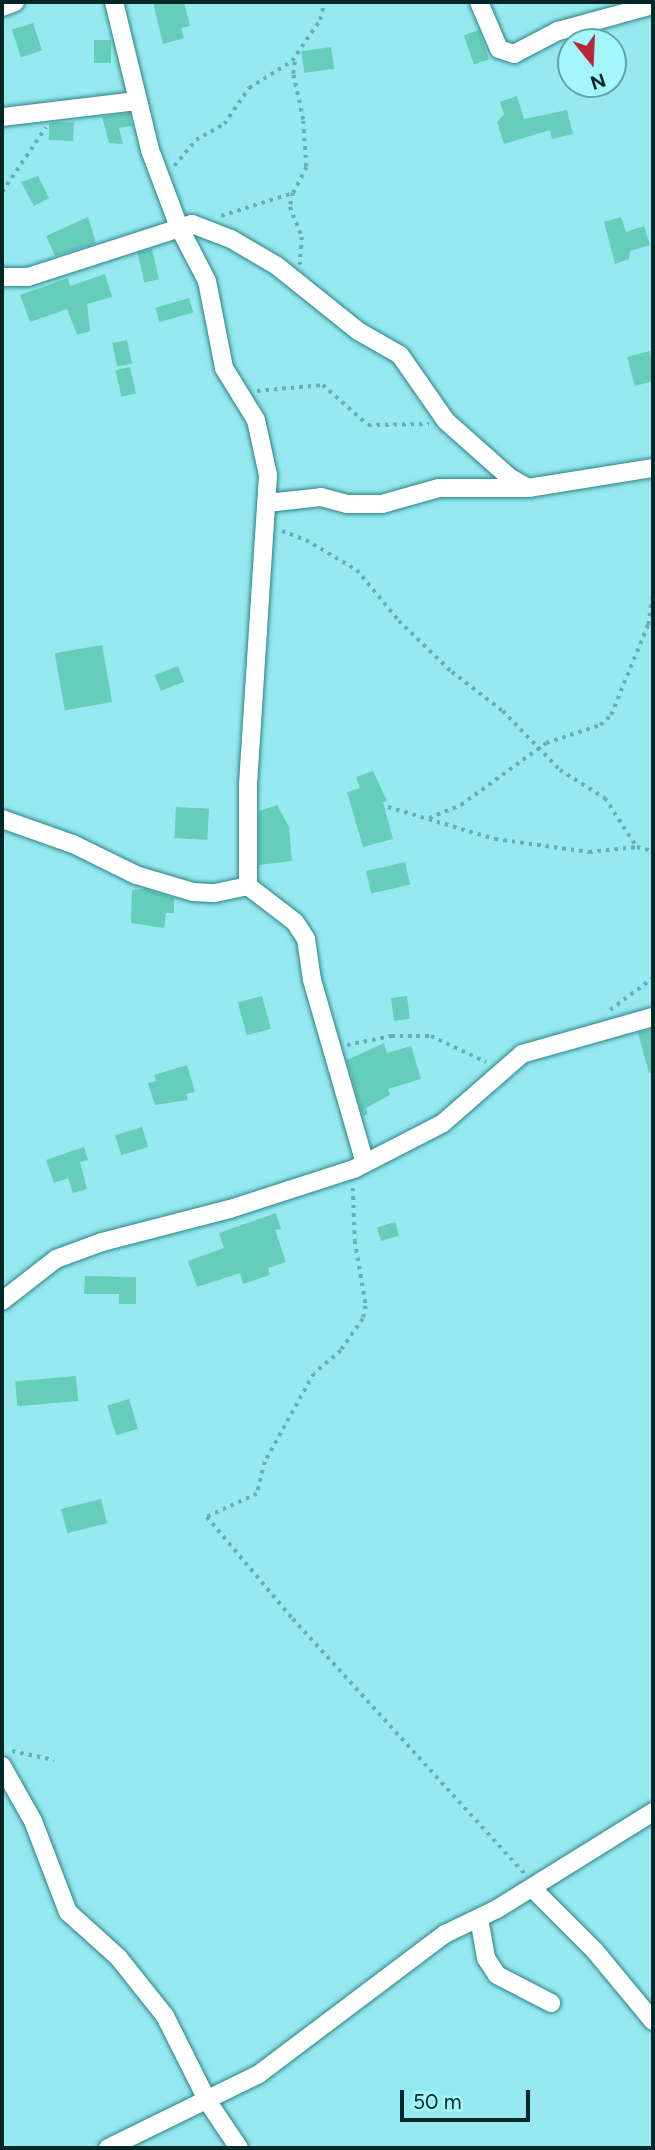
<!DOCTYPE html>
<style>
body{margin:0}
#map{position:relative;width:655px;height:2150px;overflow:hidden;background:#96e9ee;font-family:Figtree,sans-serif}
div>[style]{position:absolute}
.building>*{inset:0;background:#66cdba;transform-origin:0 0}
.path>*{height:3.5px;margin-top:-1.75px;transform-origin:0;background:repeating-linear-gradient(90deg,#69aeb2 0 3.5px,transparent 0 8.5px)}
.roads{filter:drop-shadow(0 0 2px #2a8286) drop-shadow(0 0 2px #2a8286)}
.minor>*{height:18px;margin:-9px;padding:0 9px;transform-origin:9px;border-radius:9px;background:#fff}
span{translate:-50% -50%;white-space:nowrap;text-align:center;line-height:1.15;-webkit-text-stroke:6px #a3f6fb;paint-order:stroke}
.frame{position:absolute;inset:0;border:4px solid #022729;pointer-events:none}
.north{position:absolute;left:557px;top:28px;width:70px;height:70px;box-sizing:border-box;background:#a3f6fb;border:2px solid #63a3a7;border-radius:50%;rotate:162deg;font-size:19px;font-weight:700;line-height:28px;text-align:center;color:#022729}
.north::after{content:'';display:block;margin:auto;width:24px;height:32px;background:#b9283a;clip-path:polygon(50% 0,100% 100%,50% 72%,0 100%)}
.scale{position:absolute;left:400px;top:2090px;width:130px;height:32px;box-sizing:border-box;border:4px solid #022729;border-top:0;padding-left:9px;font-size:21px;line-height:24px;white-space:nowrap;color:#022729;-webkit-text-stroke:5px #a3f6fb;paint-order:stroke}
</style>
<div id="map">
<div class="building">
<i style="clip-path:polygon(153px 2px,184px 2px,190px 26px,181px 28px,184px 38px,163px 44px)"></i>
<i style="left:33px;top:23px;width:29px;height:22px;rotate:72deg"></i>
<i style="left:479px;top:30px;width:31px;height:16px;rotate:71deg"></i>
<i style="left:94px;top:40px;width:17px;height:23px"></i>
<i style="left:331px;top:47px;width:22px;height:30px;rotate:82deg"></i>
<i style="clip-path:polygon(517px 96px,524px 119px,567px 110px,573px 134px,552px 139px,550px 130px,504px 144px,497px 122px,504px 114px,500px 102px)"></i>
<i style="clip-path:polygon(129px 113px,132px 126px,119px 128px,123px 144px,109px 143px,102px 117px)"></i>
<i style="clip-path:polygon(74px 122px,73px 141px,49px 140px,49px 123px)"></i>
<i style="clip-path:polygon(38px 176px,49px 198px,34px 206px,21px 182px)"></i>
<i style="clip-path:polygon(88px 217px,96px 243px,55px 256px,46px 236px)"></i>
<i style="clip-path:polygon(621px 217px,626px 232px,644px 226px,650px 245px,630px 251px,629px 259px,615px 264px,604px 222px)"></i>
<i style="left:152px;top:249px;width:31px;height:15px;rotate:77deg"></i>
<i style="clip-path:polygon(105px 274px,112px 297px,87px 304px,90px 331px,77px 335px,67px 309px,30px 322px,20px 295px,68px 278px,70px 286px)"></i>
<i style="left:189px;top:298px;width:15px;height:35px;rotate:74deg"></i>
<i style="left:127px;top:340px;width:24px;height:15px;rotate:78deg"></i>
<i style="clip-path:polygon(650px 351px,653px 381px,635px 386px,627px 357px)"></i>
<i style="left:130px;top:367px;width:27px;height:15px;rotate:77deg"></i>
<i style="left:102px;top:645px;width:58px;height:48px;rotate:80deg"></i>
<i style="left:178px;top:666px;width:17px;height:25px;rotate:69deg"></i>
<i style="clip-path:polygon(373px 771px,387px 801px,383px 802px,393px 839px,363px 847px,347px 792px,360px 788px,356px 777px)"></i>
<i style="clip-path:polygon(277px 805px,289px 827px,292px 861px,259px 865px,259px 811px)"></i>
<i style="left:176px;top:807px;width:33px;height:31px;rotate:3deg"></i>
<i style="left:405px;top:862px;width:23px;height:40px;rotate:77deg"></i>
<i style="clip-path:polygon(144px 889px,174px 898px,174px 913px,166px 913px,164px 928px,131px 923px,132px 890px)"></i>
<i style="left:262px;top:996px;width:34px;height:25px;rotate:75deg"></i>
<i style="left:407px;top:996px;width:23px;height:16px;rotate:83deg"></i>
<i style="clip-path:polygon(653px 1029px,653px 1072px,649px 1073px,638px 1033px)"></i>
<i style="clip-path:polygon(384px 1043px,387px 1053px,411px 1046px,421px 1079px,388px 1089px,390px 1095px,366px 1108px,368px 1114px,363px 1116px,347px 1060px)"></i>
<i style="clip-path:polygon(187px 1065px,195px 1092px,186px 1094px,188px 1100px,155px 1105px,148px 1083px,156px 1081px,154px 1075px)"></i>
<i style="left:142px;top:1127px;width:21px;height:28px;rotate:73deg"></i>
<i style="clip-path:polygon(84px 1147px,88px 1160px,80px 1162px,87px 1189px,73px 1193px,68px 1178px,54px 1183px,46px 1160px)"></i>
<i style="clip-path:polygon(276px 1213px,281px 1229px,275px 1230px,286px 1262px,268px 1268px,270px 1275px,243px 1284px,240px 1273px,197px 1287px,188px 1261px,224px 1248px,219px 1233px)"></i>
<i style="left:395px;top:1222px;width:14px;height:19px;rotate:73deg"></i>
<i style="clip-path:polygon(85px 1276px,136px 1277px,136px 1304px,119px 1304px,119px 1294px,84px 1294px)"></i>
<i style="left:76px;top:1376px;width:25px;height:61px;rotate:85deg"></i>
<i style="left:129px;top:1399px;width:31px;height:23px;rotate:73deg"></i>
<i style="left:101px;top:1499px;width:25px;height:41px;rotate:76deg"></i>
</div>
<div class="path">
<i style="left:174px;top:166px;width:34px;rotate:-50deg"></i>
<i style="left:196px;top:140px;width:32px;rotate:-30deg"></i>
<i style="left:224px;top:124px;width:44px;rotate:-55.2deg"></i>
<i style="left:249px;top:88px;width:51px;rotate:-32.1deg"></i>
<i style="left:292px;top:61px;width:50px;rotate:-55.7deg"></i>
<i style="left:320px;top:20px;width:18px;rotate:-77deg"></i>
<i style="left:2px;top:192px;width:78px;rotate:-55.9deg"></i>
<i style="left:293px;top:193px;width:14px;rotate:102deg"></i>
<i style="left:290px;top:207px;width:32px;rotate:68deg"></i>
<i style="left:302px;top:237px;width:28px;rotate:94deg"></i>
<i style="left:221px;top:216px;width:76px;rotate:-17.7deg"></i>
<i style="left:293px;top:193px;width:29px;rotate:-63deg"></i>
<i style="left:306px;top:167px;width:47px;rotate:-93.7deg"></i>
<i style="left:303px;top:120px;width:47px;rotate:-102.3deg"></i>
<i style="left:293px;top:74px;width:16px;rotate:-83deg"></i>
<i style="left:257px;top:391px;width:66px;rotate:-5.2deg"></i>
<i style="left:323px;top:385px;width:60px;rotate:41.6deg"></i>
<i style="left:368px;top:425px;width:61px;rotate:-0.9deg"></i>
<i style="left:282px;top:531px;width:26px;rotate:21deg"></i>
<i style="left:306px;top:540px;width:59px;rotate:30.5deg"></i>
<i style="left:357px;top:570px;width:66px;rotate:50.5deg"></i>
<i style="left:399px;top:621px;width:74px;rotate:43.9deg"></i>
<i style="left:452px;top:672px;width:64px;rotate:37.4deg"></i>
<i style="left:503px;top:711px;width:82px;rotate:46deg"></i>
<i style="left:560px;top:770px;width:53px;rotate:31.9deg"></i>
<i style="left:605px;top:798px;width:59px;rotate:56.9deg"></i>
<i style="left:388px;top:807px;width:112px;rotate:16.7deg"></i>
<i style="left:495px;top:839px;width:95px;rotate:7.9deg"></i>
<i style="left:589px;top:852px;width:48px;rotate:-5.9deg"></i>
<i style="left:637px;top:847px;width:16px;rotate:14deg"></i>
<i style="left:429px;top:818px;width:35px;rotate:-22deg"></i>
<i style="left:461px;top:805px;width:105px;rotate:-36.1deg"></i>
<i style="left:546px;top:743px;width:57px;rotate:-18.4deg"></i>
<i style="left:600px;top:725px;width:15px;rotate:-42deg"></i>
<i style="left:611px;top:715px;width:97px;rotate:-67.7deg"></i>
<i style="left:648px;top:625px;width:31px;rotate:-81deg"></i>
<i style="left:610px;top:1010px;width:54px;rotate:-36.7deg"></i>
<i style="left:347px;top:1045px;width:45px;rotate:-11.6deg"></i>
<i style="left:391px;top:1036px;width:40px"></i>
<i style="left:431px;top:1036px;width:61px;rotate:25.3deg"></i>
<i style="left:353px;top:1188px;width:53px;rotate:87.8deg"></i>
<i style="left:355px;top:1241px;width:66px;rotate:80.4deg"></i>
<i style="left:366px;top:1306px;width:13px;rotate:103deg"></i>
<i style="left:363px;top:1319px;width:39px;rotate:125deg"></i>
<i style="left:341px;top:1351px;width:35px;rotate:140deg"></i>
<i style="left:314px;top:1374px;width:101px;rotate:119.1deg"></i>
<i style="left:265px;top:1462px;width:33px;rotate:104deg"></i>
<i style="left:257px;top:1494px;width:55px;rotate:155.3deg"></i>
<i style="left:207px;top:1517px;width:133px;rotate:49.9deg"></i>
<i style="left:293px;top:1619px;width:345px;rotate:47.7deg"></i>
<i style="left:12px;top:1751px;width:43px;rotate:12.1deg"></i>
</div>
<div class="roads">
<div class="minor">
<i style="left:114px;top:2px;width:152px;rotate:76.3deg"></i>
<i style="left:150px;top:150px;width:82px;rotate:69.4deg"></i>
<i style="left:179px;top:227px;width:61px;rotate:62.6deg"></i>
<i style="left:207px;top:281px;width:89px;rotate:78.9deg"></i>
<i style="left:224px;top:368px;width:61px;rotate:58.4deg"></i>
<i style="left:256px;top:420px;width:56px;rotate:77.7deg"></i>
<i style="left:268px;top:475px;width:311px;rotate:93.7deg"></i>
<i style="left:248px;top:785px;width:101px;rotate:90deg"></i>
<i style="left:248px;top:886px;width:59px;rotate:37.5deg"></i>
<i style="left:295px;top:922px;width:20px;rotate:57deg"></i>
<i style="left:306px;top:939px;width:41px;rotate:81.7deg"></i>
<i style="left:312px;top:980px;width:187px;rotate:73.9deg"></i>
<i style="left:479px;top:2px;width:51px;rotate:66.9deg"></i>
<i style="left:499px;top:49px;width:16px;rotate:18deg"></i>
<i style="left:514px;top:54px;width:50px;rotate:-27.6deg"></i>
<i style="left:558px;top:31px;width:98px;rotate:-15.3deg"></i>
<i style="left:2px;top:7px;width:14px;rotate:-21deg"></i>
<i style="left:2px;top:117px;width:135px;rotate:-6.8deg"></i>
<i style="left:2px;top:277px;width:26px"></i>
<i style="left:28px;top:277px;width:172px;rotate:-17.9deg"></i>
<i style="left:192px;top:224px;width:42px;rotate:21deg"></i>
<i style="left:231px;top:239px;width:53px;rotate:30.4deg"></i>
<i style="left:277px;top:266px;width:104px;rotate:38.7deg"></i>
<i style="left:358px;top:331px;width:48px;rotate:29.7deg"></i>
<i style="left:400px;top:355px;width:80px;rotate:55.1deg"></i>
<i style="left:446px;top:421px;width:84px;rotate:41.6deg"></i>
<i style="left:509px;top:477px;width:22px;rotate:30deg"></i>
<i style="left:267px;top:503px;width:54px;rotate:-6.3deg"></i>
<i style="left:321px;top:497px;width:27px;rotate:15deg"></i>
<i style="left:347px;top:504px;width:35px"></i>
<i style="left:382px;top:504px;width:59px;rotate:-15.7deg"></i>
<i style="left:439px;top:488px;width:89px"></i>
<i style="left:528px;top:488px;width:127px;rotate:-9.1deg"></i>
<i style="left:2px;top:819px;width:75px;rotate:19.4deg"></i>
<i style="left:73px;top:844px;width:70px;rotate:26.2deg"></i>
<i style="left:136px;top:875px;width:59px;rotate:16.6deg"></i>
<i style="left:193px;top:892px;width:22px;rotate:3deg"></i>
<i style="left:215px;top:893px;width:34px;rotate:-12deg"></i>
<i style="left:2px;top:1301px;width:68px;rotate:-37.9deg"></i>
<i style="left:56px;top:1259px;width:49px;rotate:-20.3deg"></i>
<i style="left:102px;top:1242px;width:132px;rotate:-14.5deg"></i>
<i style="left:230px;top:1209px;width:130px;rotate:-17.9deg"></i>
<i style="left:354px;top:1169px;width:100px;rotate:-27.3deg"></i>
<i style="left:443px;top:1123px;width:105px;rotate:-41.1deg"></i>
<i style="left:522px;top:1054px;width:136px;rotate:-15.8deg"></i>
<i style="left:2px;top:1766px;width:63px;rotate:60.6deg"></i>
<i style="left:33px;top:1821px;width:97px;rotate:69deg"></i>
<i style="left:68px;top:1912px;width:67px;rotate:42deg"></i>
<i style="left:118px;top:1957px;width:75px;rotate:51.5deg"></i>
<i style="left:165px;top:2016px;width:96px;rotate:63.4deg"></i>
<i style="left:208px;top:2102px;width:55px;rotate:56deg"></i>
<i style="left:532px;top:1888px;width:89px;rotate:45deg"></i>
<i style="left:595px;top:1951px;width:91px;rotate:50.4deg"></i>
<i style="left:479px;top:1918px;width:41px;rotate:80.1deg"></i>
<i style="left:486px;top:1958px;width:20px;rotate:57deg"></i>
<i style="left:497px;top:1975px;width:61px;rotate:27.4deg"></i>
<i style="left:108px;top:2148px;width:168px;rotate:-26.1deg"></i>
<i style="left:259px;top:2074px;width:233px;rotate:-37deg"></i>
<i style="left:445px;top:1934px;width:58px;rotate:-25.7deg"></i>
<i style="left:497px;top:1909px;width:184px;rotate:-31.9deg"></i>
</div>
</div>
<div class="frame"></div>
<div class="north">N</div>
<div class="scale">50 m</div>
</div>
